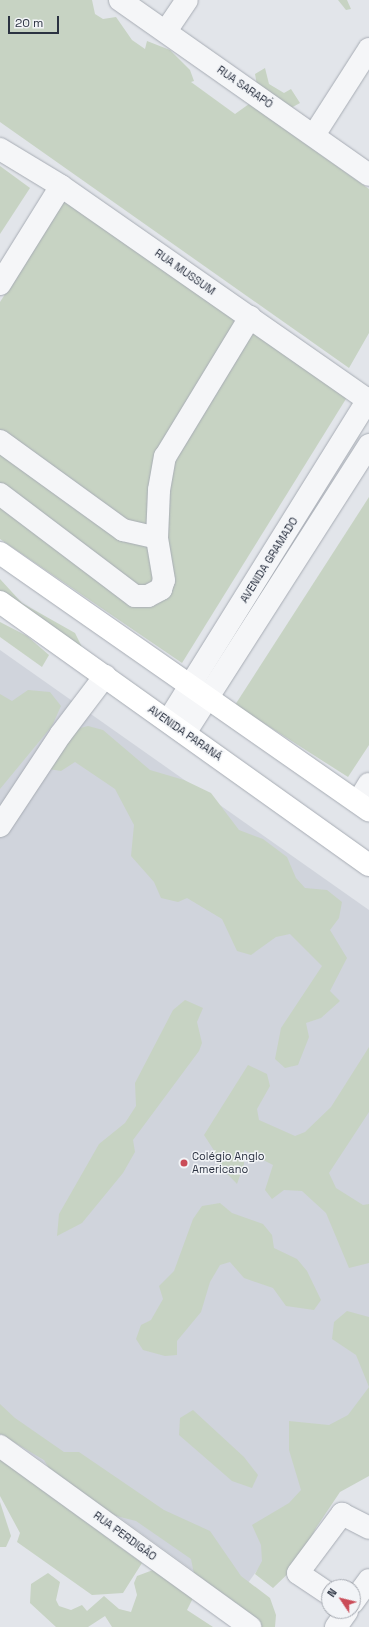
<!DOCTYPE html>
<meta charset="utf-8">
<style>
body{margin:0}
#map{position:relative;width:369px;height:1627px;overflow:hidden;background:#e2e5ea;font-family:"Space Grotesk",sans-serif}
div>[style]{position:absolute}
.built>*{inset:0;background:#d0d4dc}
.green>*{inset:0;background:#c7d3c3}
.roads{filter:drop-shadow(0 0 1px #a7acb4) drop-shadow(0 0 1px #a7acb4)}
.minor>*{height:22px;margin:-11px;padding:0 11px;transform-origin:11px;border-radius:11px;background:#f5f6f8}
.major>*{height:22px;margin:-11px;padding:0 11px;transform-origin:11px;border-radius:11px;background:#fff}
.dots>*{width:11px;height:11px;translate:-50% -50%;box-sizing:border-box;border:2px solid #f2f4f7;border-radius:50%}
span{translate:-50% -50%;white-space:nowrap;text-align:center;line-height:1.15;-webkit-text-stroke:3px #f2f4f7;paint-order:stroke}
.street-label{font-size:11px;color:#2b3241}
.poi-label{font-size:11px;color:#2b3241}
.left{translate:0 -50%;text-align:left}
.north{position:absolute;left:321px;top:1579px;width:40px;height:40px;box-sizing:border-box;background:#f2f4f7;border:1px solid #a2a6ae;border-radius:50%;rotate:305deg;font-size:11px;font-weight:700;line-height:16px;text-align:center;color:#2b3241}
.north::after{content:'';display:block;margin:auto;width:14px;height:18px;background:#ca4c58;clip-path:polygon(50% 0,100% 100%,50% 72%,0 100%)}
.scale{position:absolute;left:8px;top:16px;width:51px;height:18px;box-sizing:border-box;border:2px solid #2b3241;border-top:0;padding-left:5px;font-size:12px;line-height:14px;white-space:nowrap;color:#2b3241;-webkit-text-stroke:3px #f2f4f7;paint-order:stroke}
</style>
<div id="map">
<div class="built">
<i style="clip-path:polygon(0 650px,369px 910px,369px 1415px,235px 1601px,0 1431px)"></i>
</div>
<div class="green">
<i style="clip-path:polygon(0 0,92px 0,95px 14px,103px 19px,116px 17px,132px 40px,145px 49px,147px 41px,170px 50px,190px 70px,194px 81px,191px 82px,235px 114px,249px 104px,369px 189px,369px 333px,349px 368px,0 122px)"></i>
<i style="clip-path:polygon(338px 0,347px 0,351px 9px,346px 10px)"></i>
<i style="clip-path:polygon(265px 68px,269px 84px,284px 93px,291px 89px,300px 103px,289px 109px,257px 85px,255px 74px)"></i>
<i style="clip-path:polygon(0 166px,30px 188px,0 234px)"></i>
<i style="clip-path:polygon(67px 197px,349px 394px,182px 663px,0 539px,0 302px)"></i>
<i style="clip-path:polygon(369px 497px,369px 745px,348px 777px,235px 705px)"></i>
<i style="clip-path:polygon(0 579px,22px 603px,75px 633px,82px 647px,0 600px)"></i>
<i style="clip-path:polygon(0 622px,27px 636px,49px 655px,42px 667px,0 637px)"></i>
<i style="clip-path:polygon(28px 690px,50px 692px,61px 706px,52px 726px,0 789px,0 694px,12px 701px)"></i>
<i style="clip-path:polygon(88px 726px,103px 730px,150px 770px,184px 780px,211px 793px,239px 830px,263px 839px,287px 857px,296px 878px,305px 888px,327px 890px,342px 902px,339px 918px,330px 930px,347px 958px,330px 991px,340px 1001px,321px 1018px,306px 1023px,309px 1037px,298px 1065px,285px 1068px,275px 1059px,281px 1028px,322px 966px,290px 934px,276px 937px,251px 955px,237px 951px,222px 919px,187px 898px,178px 902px,161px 898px,154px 882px,131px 856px,134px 825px,115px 789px,75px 762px,61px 771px,49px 769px,73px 730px)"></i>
<i style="clip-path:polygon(185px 1000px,203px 1008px,197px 1022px,202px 1043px,199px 1051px,133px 1140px,135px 1152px,123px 1173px,82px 1223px,57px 1236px,59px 1214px,99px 1144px,125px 1123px,136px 1106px,135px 1083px,173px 1010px)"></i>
<i style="clip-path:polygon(369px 1047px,369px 1112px,329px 1173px,336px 1188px,363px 1205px,369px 1204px,369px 1263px,349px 1268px,326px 1213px,302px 1191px,284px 1190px,272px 1199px,265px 1190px,273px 1165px,244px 1150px,244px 1164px,237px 1184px,217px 1163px,215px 1152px,204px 1135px,248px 1065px,267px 1074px,270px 1086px,257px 1109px,259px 1120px,295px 1136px,305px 1132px,331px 1107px)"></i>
<i style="clip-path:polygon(220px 1203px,232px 1213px,263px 1224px,272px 1235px,274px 1248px,297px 1259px,307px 1271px,321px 1300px,314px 1310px,286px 1306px,273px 1288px,244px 1278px,230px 1262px,220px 1265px,210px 1282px,201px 1312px,177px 1341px,177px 1355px,165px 1356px,143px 1350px,136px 1339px,141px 1325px,151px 1320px,163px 1299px,159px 1286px,174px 1271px,193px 1219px,202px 1206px)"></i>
<i style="clip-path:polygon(347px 1311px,369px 1317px,369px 1476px,340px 1492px,316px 1528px,297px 1565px,273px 1588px,255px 1574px,262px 1561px,261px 1545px,252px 1525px,289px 1503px,301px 1490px,289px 1450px,289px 1421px,329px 1425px,348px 1415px,369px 1387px,356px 1355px,332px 1339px,334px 1322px)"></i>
<i style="clip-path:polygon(0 1404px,15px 1418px,64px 1452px,79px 1452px,164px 1510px,210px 1531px,241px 1576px,270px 1598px,276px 1615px,275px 1627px,235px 1627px,194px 1574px,191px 1559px,136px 1521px,93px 1510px,50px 1470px,44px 1460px,0 1434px)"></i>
<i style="clip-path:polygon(193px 1410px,244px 1457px,258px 1475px,252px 1488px,232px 1481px,179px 1435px,180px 1418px)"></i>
<i style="clip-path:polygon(0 1459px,142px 1563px,123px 1593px,92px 1595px,17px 1542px,20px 1533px,0 1496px)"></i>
<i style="clip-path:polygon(0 1502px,11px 1536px,6px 1547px,0 1547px)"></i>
<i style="clip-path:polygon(153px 1570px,193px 1598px,187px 1610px,213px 1627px,112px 1627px,105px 1616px,88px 1627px,56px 1627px,30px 1603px,31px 1584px,48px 1573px,60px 1582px,56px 1600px,59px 1606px,71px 1610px,82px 1605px,87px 1611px,104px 1596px,119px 1609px,131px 1612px,137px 1595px,134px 1583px,137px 1576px)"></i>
</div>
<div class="roads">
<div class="minor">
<i style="left:120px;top:0;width:304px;rotate:35.1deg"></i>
<i style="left:166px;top:31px;width:37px;rotate:-56deg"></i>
<i style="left:314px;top:135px;width:102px;rotate:-57.4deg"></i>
<i style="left:0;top:149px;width:71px;rotate:31.2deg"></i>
<i style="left:61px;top:186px;width:374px;rotate:34.9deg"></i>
<i style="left:0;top:284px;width:115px;rotate:-58.1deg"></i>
<i style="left:0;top:441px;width:152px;rotate:35.9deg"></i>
<i style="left:123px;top:530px;width:35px;rotate:13deg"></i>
<i style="left:0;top:494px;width:169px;rotate:37.1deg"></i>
<i style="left:135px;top:596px;width:13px"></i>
<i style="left:148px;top:596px;width:15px;rotate:-28deg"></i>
<i style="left:161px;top:589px;width:9px;rotate:-72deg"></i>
<i style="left:164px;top:580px;width:43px;rotate:-99.5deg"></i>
<i style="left:157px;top:538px;width:48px;rotate:-87.6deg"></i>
<i style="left:159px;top:490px;width:34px;rotate:-80deg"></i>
<i style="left:165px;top:457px;width:164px;rotate:-58.7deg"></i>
<i style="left:168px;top:721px;width:380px;rotate:-58.1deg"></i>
<i style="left:185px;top:733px;width:342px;rotate:-57.4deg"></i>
<i style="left:358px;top:802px;width:21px;rotate:-59deg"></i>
<i style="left:0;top:826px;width:110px;rotate:-56.5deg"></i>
<i style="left:61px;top:734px;width:73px;rotate:-52.8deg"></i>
<i style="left:0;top:1446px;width:309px;rotate:35.9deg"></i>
<i style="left:329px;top:1594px;width:37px;rotate:-146deg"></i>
<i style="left:298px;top:1573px;width:74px;rotate:-53.3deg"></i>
<i style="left:342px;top:1514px;width:30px;rotate:27deg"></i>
<i style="left:353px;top:1602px;width:27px;rotate:-54deg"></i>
<i style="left:336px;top:1627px;width:19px;rotate:-55deg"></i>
</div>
<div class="major">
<i style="left:0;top:553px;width:450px;rotate:34.9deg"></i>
<i style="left:0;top:602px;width:453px;rotate:35.5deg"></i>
</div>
</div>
<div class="dots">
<i style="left:184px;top:1163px;background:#ca4c58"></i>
</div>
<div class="street-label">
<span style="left:245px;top:87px;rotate:35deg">RUA SARAPÓ</span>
<span style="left:185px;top:272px;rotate:35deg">RUA MUSSUM</span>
<span style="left:269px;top:560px;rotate:-58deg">AVENIDA GRAMADO</span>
<span style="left:185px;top:733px;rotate:35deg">AVENIDA PARANÁ</span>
<span style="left:125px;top:1536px;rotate:36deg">RUA PERDIGÃO</span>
</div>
<div class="poi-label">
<span class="left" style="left:192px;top:1163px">Colégio Anglo<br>Americano</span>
</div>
<div class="north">N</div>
<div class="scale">20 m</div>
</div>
